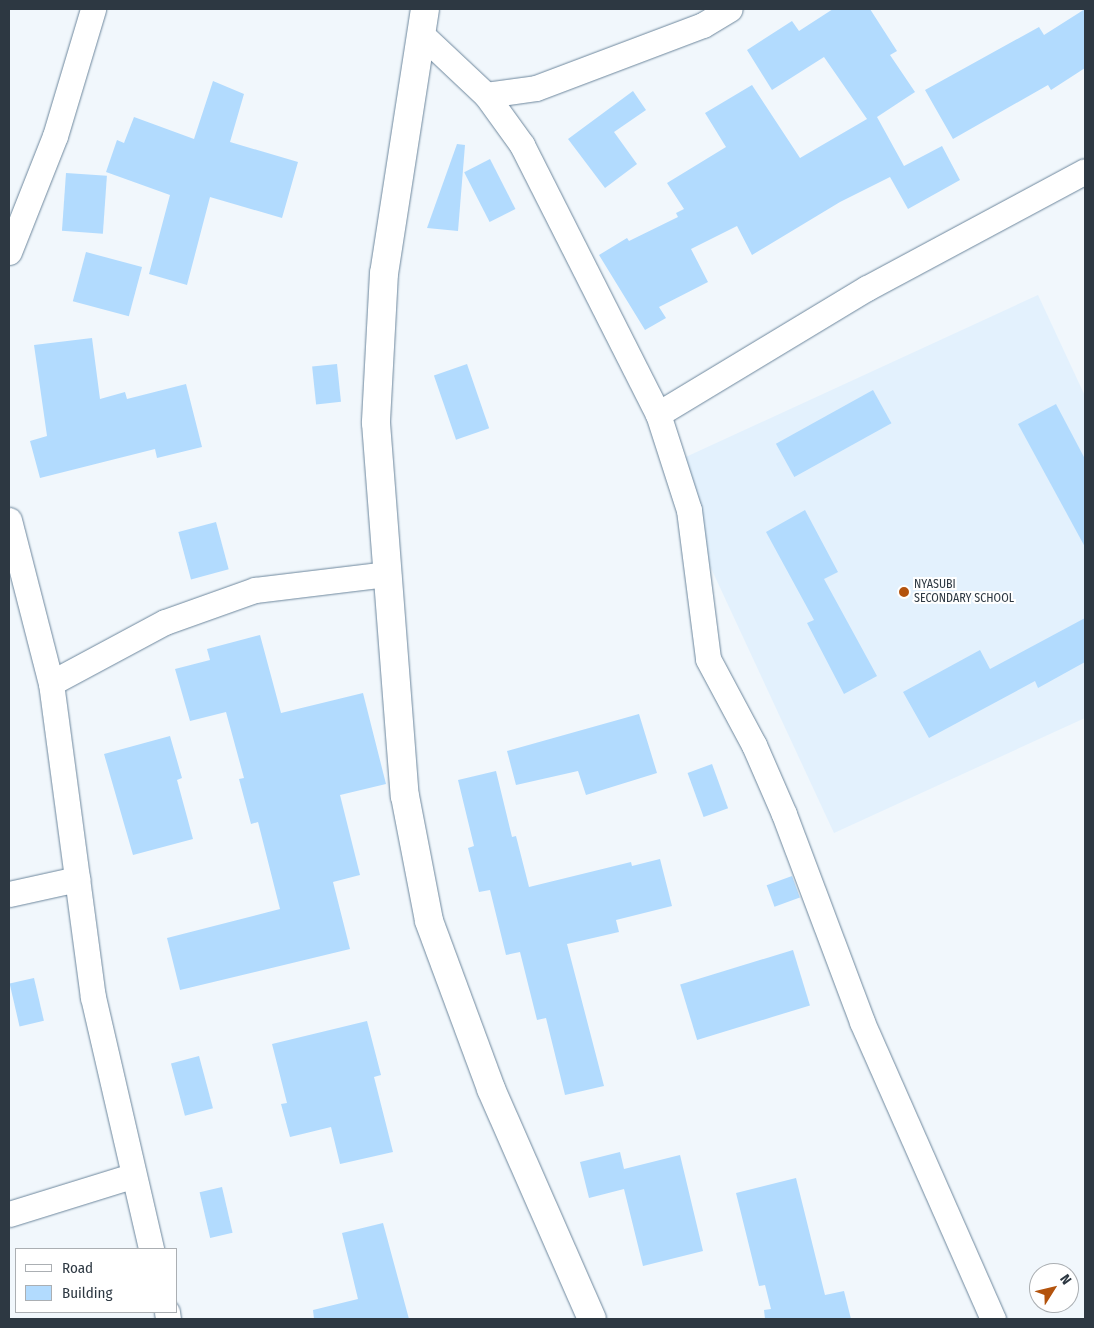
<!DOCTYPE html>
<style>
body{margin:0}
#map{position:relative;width:1094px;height:1328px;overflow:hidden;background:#f1f7fc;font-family:"Fira Sans Condensed",sans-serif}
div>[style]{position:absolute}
.built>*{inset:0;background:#e3f1fd}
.building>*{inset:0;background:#b2dbfe;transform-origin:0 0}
.roads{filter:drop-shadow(0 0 1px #6d879d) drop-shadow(0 0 1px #6d879d)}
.minor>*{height:25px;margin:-12.5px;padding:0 12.5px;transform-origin:12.5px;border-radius:12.5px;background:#fff}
.tertiary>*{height:28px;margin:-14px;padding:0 14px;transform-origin:14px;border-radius:14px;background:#fff}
.dots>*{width:14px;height:14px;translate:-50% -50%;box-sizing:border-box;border:2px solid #fff;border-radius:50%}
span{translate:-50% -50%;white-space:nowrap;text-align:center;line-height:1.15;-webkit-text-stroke:4px #fff;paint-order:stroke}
.poi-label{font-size:12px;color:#2d3842}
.left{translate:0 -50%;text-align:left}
.frame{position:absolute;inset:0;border:10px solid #2d3842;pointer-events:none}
.legend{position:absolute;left:15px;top:1248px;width:162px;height:65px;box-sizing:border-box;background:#fff;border:1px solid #abafb3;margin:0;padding:6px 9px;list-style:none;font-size:15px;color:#2d3842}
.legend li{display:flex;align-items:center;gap:10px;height:25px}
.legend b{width:25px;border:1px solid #abafb3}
.north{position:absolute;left:1029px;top:1263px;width:50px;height:50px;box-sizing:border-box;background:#fff;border:1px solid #abafb3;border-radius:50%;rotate:54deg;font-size:14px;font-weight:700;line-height:20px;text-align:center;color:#2d3842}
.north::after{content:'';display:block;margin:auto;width:18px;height:22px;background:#b3530d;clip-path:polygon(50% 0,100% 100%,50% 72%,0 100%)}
</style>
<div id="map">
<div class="built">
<i style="clip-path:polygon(1038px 295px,1085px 396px,1085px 718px,834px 833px,664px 467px)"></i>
</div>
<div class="building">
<i style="clip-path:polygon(833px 9px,870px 9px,897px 51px,890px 55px,915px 92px,877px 117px,904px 166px,942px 146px,960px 180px,908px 209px,890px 177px,840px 202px,752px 255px,737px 226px,691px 249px,708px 282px,659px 307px,666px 318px,645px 330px,599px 255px,627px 238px,629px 241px,678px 217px,676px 213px,684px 209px,667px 183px,726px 147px,705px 113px,752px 85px,800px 158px,867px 119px,824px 57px,772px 90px,747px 50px,792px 21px,799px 31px)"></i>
<i style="clip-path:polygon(1085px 9px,1085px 68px,1051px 90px,1048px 85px,953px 139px,925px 90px,1039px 27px,1044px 35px)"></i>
<i style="clip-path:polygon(213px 81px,244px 94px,230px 142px,298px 162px,282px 218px,210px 197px,187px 285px,149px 274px,170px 195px,106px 172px,117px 140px,124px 143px,134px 117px,194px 139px)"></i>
<i style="clip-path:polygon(633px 91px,646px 110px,614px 132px,637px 164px,605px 188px,568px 139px)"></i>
<i style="clip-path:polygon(457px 144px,465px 145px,458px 231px,427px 228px)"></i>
<i style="left:490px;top:159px;width:56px;height:29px;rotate:63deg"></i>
<i style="left:66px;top:173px;width:41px;height:58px;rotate:4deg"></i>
<i style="left:86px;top:252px;width:58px;height:51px;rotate:15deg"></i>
<i style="clip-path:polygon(92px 338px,100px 399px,125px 392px,127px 399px,186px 384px,202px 447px,157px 458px,155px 449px,40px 478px,30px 441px,47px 436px,34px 345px)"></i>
<i style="left:337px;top:364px;width:38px;height:25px;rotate:84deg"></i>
<i style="left:467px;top:364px;width:68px;height:35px;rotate:71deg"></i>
<i style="left:873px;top:390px;width:38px;height:111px;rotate:61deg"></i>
<i style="clip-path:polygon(1056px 404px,1085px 459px,1085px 547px,1018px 424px)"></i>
<i style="clip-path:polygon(805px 510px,838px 572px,824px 579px,877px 676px,844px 694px,807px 623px,814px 620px,766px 532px)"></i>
<i style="left:216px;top:522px;width:49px;height:39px;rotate:75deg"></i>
<i style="clip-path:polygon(1085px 618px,1085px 662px,1038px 688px,1035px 681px,929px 738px,903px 692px,980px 650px,990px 669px)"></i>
<i style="clip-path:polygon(260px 635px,281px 713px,363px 693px,386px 784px,340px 795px,360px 875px,333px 882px,350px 949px,180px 990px,167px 938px,280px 909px,258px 822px,251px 824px,239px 779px,244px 778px,226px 712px,190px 721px,175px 669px,210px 660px,207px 649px)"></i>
<i style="clip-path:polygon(639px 714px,657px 773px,586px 795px,578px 771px,516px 785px,507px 751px)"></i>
<i style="clip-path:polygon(170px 736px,182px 778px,177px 780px,193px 839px,133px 855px,104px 754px)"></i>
<i style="left:712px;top:764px;width:47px;height:26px;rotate:70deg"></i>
<i style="clip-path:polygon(496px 771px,512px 837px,516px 836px,529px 887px,631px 862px,632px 866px,660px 859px,672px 906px,616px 920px,619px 932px,567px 944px,604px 1086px,565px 1095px,546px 1018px,537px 1020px,520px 952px,506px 955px,490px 890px,479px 892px,468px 848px,474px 846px,458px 780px)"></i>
<i style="left:792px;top:876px;width:23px;height:27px;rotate:70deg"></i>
<i style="left:793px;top:950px;width:58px;height:118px;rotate:73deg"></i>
<i style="left:34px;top:978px;width:44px;height:25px;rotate:77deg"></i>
<i style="clip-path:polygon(367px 1021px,381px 1075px,374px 1077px,393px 1152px,340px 1164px,331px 1127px,290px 1137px,281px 1104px,287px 1103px,272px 1044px)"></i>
<i style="left:199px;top:1056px;width:54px;height:29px;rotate:75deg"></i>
<i style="clip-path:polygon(620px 1152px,624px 1169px,680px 1155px,703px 1251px,643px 1266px,624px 1189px,589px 1198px,580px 1162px)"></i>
<i style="clip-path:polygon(796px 1178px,825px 1295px,844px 1291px,851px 1319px,765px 1319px,764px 1310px,771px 1309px,765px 1285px,759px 1286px,736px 1193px)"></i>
<i style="left:222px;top:1187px;width:47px;height:23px;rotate:77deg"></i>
<i style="clip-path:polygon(383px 1223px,409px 1319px,314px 1319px,313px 1310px,358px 1299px,342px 1233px)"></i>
</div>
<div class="roads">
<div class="minor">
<i style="left:420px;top:33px;width:91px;rotate:43.2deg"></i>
<i style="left:486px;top:95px;width:62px;rotate:54.2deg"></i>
<i style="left:522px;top:145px;width:301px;rotate:63.2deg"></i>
<i style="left:658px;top:414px;width:101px;rotate:72.1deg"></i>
<i style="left:689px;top:510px;width:150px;rotate:82.7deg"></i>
<i style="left:708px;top:659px;width:98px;rotate:61.9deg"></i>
<i style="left:754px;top:745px;width:75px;rotate:66.5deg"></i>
<i style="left:784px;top:814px;width:222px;rotate:69.4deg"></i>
<i style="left:862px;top:1022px;width:325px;rotate:66.2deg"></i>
<i style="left:486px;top:95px;width:50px;rotate:-8deg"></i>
<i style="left:536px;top:88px;width:178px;rotate:-20.7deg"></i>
<i style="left:703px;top:25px;width:31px;rotate:-31deg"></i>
<i style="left:9px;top:252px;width:125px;rotate:-68.4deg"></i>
<i style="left:55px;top:136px;width:133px;rotate:-73.3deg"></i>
<i style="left:658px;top:414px;width:244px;rotate:-31.1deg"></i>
<i style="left:867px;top:288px;width:247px;rotate:-28.2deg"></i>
<i style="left:9px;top:520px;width:168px;rotate:75.6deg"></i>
<i style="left:51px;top:683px;width:317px;rotate:82.4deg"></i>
<i style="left:93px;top:997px;width:259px;rotate:77deg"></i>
<i style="left:51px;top:683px;width:129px;rotate:-28.2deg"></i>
<i style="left:165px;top:622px;width:96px;rotate:-19.6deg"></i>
<i style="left:255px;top:590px;width:134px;rotate:-6.9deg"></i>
<i style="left:9px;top:894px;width:70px;rotate:-12.4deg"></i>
<i style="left:9px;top:1214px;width:129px;rotate:-17.2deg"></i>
<i style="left:167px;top:1312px;width:7px;rotate:82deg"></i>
</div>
<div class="tertiary">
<i style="left:425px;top:9px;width:267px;rotate:98.8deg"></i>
<i style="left:384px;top:273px;width:150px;rotate:93.1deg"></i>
<i style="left:376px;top:423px;width:374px;rotate:85.6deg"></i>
<i style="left:405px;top:796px;width:127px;rotate:79.1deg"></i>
<i style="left:429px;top:921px;width:179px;rotate:69.7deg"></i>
<i style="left:491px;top:1089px;width:251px;rotate:66.3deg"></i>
</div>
</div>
<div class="dots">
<i style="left:904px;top:592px;background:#b3530d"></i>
</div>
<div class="poi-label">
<span class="left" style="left:914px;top:592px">NYASUBI<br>SECONDARY SCHOOL</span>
</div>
<div class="frame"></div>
<ul class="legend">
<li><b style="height:6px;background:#fff"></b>Road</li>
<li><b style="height:14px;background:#b2dbfe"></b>Building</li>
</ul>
<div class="north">N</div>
</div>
